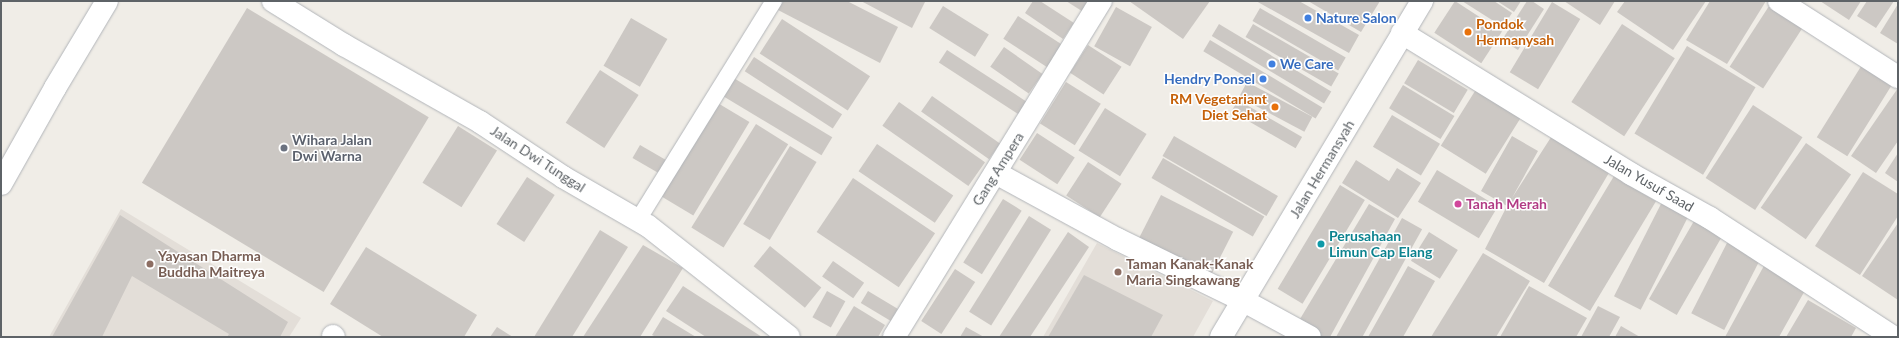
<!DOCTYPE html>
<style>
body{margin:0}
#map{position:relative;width:1899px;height:338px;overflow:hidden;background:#f0ede7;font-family:Lato,sans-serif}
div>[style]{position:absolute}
.education>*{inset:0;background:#e3ded8}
.building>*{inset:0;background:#ccc8c4;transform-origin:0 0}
.roads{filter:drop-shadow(0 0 1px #b2b5b9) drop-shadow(0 0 1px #b2b5b9)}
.service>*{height:16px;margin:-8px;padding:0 8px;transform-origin:8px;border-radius:8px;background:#fff}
.minor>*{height:22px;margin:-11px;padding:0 11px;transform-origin:11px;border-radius:11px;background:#fff}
.tertiary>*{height:22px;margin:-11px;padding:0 11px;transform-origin:11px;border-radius:11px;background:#fff}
.dots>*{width:11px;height:11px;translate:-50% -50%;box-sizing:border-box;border:2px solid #fff;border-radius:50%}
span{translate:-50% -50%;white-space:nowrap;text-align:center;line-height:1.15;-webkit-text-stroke:3px #fff;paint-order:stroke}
.shop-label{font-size:14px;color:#366cbe;font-weight:700}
.left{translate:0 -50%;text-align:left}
.right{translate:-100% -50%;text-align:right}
.food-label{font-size:14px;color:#c56008;font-weight:700}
.worship-label{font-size:14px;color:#5b616d;font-weight:700}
.street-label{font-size:14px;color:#5e6367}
.hotel-label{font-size:14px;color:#b23c85;font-weight:700}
.culture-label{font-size:14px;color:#0d838f;font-weight:700}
.education-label{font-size:14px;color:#785e54;font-weight:700}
.frame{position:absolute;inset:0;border:2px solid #5e6367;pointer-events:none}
</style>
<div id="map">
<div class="education">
<i style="clip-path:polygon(121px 209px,301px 318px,289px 337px,49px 337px)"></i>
<i style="clip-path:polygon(1097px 243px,1213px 301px,1193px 337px,1043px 337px)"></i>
</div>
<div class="building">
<i style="clip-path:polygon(782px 1px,847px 1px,898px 27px,880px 63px,778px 10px)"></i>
<i style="clip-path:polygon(861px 1px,923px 1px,925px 2px,912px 28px)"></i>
<i style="clip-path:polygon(1033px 1px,1040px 1px,1074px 23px,1063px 39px,1025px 13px)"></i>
<i style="clip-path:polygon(1066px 1px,1093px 1px,1085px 13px)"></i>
<i style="clip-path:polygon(1129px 1px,1210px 1px,1183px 39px)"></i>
<i style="clip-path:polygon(1256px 1px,1299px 1px,1359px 35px,1349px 53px)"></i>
<i style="clip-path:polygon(1308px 1px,1380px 1px,1361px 32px)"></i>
<i style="left:1455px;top:1px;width:56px;height:38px;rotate:33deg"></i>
<i style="clip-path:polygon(1462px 1px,1494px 1px,1512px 13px,1503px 27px)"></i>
<i style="clip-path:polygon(1497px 1px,1521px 1px,1514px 12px)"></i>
<i style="clip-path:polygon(1527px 1px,1532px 1px,1544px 9px,1518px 50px,1502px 40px)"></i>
<i style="clip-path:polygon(1564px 1px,1615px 1px,1600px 25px)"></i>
<i style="clip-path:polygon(1625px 1px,1706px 1px,1673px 50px,1617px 12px)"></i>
<i style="clip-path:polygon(1710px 1px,1766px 1px,1727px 64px,1686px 40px)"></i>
<i style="clip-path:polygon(1820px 1px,1861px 1px,1849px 20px)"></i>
<i style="clip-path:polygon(1867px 1px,1894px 1px,1876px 28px,1857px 16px)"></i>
<i style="left:1552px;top:2px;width:33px;height:82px;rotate:31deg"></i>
<i style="left:1771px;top:3px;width:40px;height:76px;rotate:33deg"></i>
<i style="clip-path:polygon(1898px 4px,1898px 44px,1880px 33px)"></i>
<i style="left:943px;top:6px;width:54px;height:26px;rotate:32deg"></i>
<i style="left:1116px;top:7px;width:41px;height:45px;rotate:29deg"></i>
<i style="left:247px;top:8px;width:212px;height:204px;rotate:31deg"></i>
<i style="left:1260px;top:8px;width:99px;height:15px;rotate:30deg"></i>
<i style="left:1018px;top:16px;width:56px;height:27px;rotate:33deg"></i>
<i style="left:631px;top:18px;width:42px;height:55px;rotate:30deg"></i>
<i style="left:782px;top:19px;width:105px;height:41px;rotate:33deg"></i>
<i style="left:1219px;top:24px;width:131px;height:14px;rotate:31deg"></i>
<i style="left:1253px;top:24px;width:99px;height:15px;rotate:30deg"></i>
<i style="left:1622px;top:24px;width:63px;height:93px;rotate:33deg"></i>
<i style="left:1210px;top:40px;width:131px;height:13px;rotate:31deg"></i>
<i style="left:1088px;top:45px;width:40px;height:33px;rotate:33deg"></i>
<i style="left:1687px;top:46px;width:80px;height:102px;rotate:31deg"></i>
<i style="left:1004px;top:47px;width:47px;height:24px;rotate:35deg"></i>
<i style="left:947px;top:50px;width:95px;height:15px;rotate:33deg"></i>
<i style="left:754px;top:57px;width:105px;height:17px;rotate:33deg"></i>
<i style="left:1418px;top:60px;width:58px;height:27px;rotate:31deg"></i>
<i style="left:1865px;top:60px;width:36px;height:91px;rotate:32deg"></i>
<i style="left:600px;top:70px;width:46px;height:63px;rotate:33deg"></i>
<i style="left:732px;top:77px;width:117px;height:21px;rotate:31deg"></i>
<i style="left:1066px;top:82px;width:41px;height:49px;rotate:32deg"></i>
<i style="left:1247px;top:82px;width:74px;height:17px;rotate:28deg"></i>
<i style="left:1480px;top:83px;width:53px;height:74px;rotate:32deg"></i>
<i style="left:1403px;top:85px;width:60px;height:27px;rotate:31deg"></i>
<i style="clip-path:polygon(1898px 88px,1898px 141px,1876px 173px,1851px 156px)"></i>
<i style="left:932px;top:96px;width:83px;height:19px;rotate:35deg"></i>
<i style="left:1238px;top:100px;width:74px;height:13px;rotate:30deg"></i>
<i style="left:716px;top:102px;width:39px;height:109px;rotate:31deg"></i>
<i style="left:899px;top:102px;width:105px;height:29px;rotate:35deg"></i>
<i style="left:1753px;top:105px;width:59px;height:87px;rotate:33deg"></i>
<i style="left:1105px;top:108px;width:49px;height:50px;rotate:32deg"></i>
<i style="left:1392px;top:115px;width:56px;height:37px;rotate:31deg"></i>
<i style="left:756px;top:124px;width:38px;height:122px;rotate:32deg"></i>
<i style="left:458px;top:126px;width:46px;height:67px;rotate:32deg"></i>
<i style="clip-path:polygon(1555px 131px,1613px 166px,1544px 283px,1485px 249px,1507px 206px,1481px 191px,1512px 136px,1538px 151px,1512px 198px)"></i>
<i style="left:1037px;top:133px;width:45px;height:32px;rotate:33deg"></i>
<i style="left:1174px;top:136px;width:120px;height:23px;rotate:30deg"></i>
<i style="left:1806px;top:143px;width:55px;height:79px;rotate:35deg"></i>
<i style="left:877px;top:144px;width:92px;height:33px;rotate:34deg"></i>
<i style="left:640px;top:145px;width:34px;height:15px;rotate:30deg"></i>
<i style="left:790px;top:146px;width:31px;height:91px;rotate:31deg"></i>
<i style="clip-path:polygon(1898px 153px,1898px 182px,1885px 173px)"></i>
<i style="left:1163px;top:158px;width:117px;height:23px;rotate:30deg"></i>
<i style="clip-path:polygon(1356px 160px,1389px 181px,1397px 168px,1421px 183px,1398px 218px,1342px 183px)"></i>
<i style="left:1088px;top:162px;width:40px;height:40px;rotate:33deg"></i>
<i style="left:1437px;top:170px;width:71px;height:37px;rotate:31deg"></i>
<i style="clip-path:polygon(1863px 172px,1898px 194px,1898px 216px,1860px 275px,1815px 246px)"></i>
<i style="left:1614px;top:176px;width:49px;height:128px;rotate:31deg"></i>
<i style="left:527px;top:177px;width:33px;height:56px;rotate:33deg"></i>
<i style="left:853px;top:178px;width:99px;height:65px;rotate:34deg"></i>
<i style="left:1340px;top:185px;width:29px;height:121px;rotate:31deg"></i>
<i style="left:1161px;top:195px;width:81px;height:50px;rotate:27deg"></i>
<i style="left:1003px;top:199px;width:22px;height:75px;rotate:32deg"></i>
<i style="left:1663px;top:200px;width:30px;height:108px;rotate:27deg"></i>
<i style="clip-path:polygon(1369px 204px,1395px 219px,1330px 337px,1320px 337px,1297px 324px)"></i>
<i style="clip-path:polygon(120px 215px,288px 322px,280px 337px,227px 337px,229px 334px,132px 276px,102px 337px,52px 337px)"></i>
<i style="left:1029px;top:216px;width:26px;height:113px;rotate:32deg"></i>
<i style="left:1402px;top:218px;width:23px;height:137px;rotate:29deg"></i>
<i style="left:1694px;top:221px;width:32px;height:90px;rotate:30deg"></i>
<i style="clip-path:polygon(1898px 223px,1898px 300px,1862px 276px)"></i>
<i style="clip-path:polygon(600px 230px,628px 247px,572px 337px,534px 337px)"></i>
<i style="clip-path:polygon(1068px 232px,1089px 247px,1030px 337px,999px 337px)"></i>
<i style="left:1429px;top:232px;width:34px;height:34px;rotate:32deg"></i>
<i style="left:1728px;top:241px;width:37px;height:81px;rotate:27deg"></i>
<i style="clip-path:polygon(643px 245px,683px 268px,640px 337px,583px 337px)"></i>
<i style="left:770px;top:246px;width:66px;height:26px;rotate:39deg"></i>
<i style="clip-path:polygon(366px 247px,477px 315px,464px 337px,383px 337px,330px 304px)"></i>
<i style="clip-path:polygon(1483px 253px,1530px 281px,1496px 337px,1431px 337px)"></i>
<i style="left:833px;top:261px;width:38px;height:19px;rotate:35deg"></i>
<i style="clip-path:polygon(1766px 262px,1808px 285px,1779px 337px,1725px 337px)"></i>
<i style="clip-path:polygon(1408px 266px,1435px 281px,1403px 337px,1368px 337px)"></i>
<i style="left:955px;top:269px;width:24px;height:62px;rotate:33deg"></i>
<i style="clip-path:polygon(1084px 275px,1163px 315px,1151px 337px,1048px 337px)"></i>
<i style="clip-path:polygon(683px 286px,762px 337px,706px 337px,666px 311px)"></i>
<i style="clip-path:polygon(1529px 286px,1587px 318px,1576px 337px,1500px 337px)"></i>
<i style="left:827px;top:291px;width:21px;height:30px;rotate:29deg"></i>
<i style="left:868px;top:291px;width:35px;height:14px;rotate:31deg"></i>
<i style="clip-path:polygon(1808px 300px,1856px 328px,1851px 337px,1786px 337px)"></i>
<i style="clip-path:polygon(854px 306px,885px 325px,878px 337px,835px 337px)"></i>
<i style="clip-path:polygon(1598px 306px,1620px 317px,1609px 337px,1581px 337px)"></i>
<i style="clip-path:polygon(663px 317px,696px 337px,656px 337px,652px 335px)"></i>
<i style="clip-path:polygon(1621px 326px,1640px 337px,1615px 337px)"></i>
<i style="clip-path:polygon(497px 327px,513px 337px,490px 337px)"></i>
<i style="clip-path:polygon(966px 327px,984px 337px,960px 337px)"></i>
</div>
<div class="roads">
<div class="service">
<i style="left:638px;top:220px;width:258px;rotate:-58.2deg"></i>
</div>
<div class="minor">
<i style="left:273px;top:1px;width:84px;rotate:31.8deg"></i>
<i style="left:344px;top:45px;width:156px;rotate:29.5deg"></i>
<i style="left:480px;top:122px;width:100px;rotate:33.5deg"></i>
<i style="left:563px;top:177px;width:98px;rotate:30deg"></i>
<i style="left:648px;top:226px;width:179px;rotate:38.2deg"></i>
<i style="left:1779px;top:1px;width:141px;rotate:32.6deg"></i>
<i style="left:1402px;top:33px;width:269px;rotate:31.6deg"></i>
<i style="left:1631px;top:174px;width:90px;rotate:29.1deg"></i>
<i style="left:1710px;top:218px;width:218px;rotate:33deg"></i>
<i style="left:996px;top:173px;width:138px;rotate:28.6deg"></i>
<i style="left:1117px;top:239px;width:141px;rotate:26deg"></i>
<i style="left:1244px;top:301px;width:75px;rotate:28.6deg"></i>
<i style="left:1px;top:184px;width:110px;rotate:-60.6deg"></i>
<i style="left:55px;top:88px;width:101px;rotate:-59.1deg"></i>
<i style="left:333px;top:336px;width:1px;rotate:45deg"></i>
<i style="left:894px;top:337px;width:395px;rotate:-58.4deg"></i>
</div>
<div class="tertiary">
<i style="left:1221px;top:337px;width:392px;rotate:-59.1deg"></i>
</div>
</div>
<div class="dots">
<i style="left:1308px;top:18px;background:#3f7fe0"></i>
<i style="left:1468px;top:32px;background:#e8710a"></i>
<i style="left:1272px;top:64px;background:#3f7fe0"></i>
<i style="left:1263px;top:79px;background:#3f7fe0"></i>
<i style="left:1275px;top:107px;background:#e8710a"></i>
<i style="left:284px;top:148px;background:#6b7280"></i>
<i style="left:1458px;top:204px;background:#d1479c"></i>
<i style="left:1321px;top:244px;background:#0f9aa8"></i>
<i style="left:150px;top:264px;background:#8d6e63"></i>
<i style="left:1118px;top:272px;background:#8d6e63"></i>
</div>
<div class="shop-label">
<span class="left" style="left:1316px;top:18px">Nature Salon</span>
<span class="left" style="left:1280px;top:64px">We Care</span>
<span class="right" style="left:1255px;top:79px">Hendry Ponsel</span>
</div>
<div class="food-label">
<span class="left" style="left:1476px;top:32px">Pondok<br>Hermanysah</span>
<span class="right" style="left:1267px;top:107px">RM Vegetariant<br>Diet Sehat</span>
</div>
<div class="worship-label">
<span class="left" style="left:292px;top:148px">Wihara Jalan<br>Dwi Warna</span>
</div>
<div class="street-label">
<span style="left:538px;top:159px;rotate:33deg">Jalan Dwi Tunggal</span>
<span style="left:998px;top:169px;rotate:-58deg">Gang Ampera</span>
<span style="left:1322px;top:169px;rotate:-59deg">Jalan Hermansyah</span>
<span style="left:1649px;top:183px;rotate:30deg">Jalan Yusuf Saad</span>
</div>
<div class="hotel-label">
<span class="left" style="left:1466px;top:204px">Tanah Merah</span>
</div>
<div class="culture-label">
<span class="left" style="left:1329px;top:244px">Perusahaan<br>Limun Cap Elang</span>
</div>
<div class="education-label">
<span class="left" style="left:158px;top:264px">Yayasan Dharma<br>Buddha Maitreya</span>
<span class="left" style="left:1126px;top:272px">Taman Kanak-Kanak<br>Maria Singkawang</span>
</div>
<div class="frame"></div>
</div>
